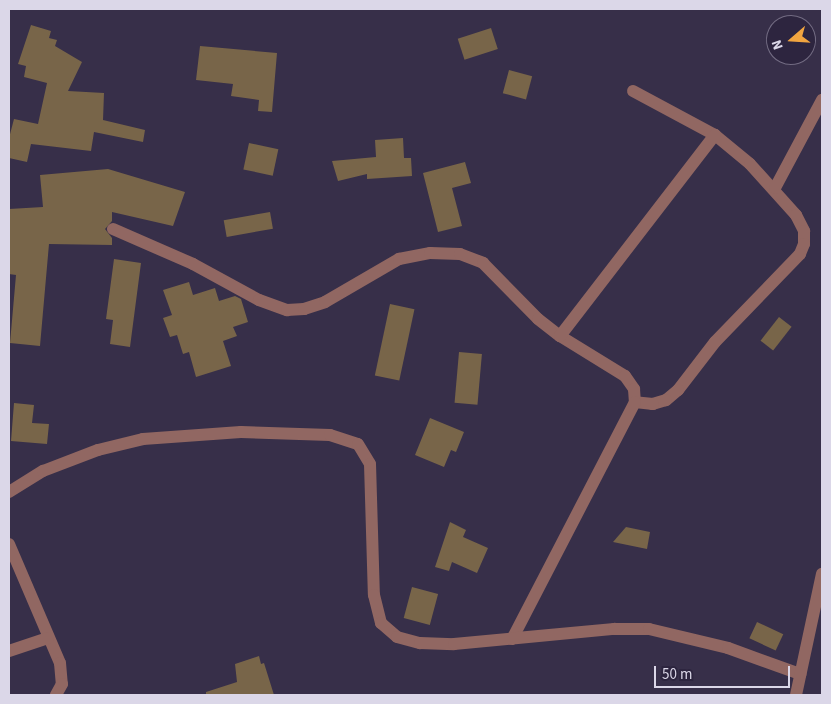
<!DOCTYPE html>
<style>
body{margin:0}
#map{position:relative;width:831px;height:704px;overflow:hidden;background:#372f49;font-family:"Source Sans 3",sans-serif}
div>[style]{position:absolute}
.building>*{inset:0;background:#786549;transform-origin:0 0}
.minor>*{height:12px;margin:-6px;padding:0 6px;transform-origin:6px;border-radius:6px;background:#916762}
span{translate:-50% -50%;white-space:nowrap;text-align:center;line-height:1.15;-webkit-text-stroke:4px #2d253f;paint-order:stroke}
.frame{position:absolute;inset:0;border:10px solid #dbd7e8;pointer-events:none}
.north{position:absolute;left:766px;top:15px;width:50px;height:50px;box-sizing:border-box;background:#2d253f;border:1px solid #736c83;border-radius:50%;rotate:251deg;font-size:14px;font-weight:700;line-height:20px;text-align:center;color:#dbd7e8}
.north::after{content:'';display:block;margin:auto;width:18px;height:22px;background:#f1a540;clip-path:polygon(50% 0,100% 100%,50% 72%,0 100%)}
.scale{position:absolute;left:654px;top:666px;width:136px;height:22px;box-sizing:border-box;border:2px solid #dbd7e8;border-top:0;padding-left:6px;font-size:15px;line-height:18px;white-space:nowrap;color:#dbd7e8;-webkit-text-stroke:4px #2d253f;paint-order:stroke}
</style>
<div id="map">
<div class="building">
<i style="clip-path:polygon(31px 25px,51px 31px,49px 38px,57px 40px,55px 46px,82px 62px,68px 91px,104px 93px,103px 120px,145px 130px,143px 142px,94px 132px,91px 151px,31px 144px,27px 162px,9px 158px,9px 138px,14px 119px,38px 124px,47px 83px,24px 77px,26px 66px,18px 64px)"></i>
<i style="left:491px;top:28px;width:22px;height:35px;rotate:72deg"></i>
<i style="clip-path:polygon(200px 46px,277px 53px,272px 112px,258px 111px,259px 100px,231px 96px,233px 84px,196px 80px)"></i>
<i style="left:509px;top:70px;width:24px;height:24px;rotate:15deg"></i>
<i style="clip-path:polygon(403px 138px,404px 158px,411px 158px,412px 176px,367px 179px,367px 174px,338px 181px,332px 161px,376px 157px,375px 140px)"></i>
<i style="left:249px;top:143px;width:30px;height:27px;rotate:12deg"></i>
<i style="clip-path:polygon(465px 162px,471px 183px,452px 188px,462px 226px,438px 232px,423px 173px)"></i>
<i style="clip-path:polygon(108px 169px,185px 192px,173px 226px,112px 212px,112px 221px,105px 229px,112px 238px,112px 245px,49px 244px,40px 346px,10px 343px,16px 275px,9px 274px,9px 209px,43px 207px,40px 175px)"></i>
<i style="left:270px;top:212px;width:17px;height:47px;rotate:80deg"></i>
<i style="clip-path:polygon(114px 259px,141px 263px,130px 347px,110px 344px,113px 320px,106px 319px)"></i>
<i style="clip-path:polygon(189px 282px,193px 295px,215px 288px,219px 301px,235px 296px,241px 299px,248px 322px,233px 327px,237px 336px,223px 341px,231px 366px,196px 377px,189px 352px,183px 354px,177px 335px,170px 337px,163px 318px,172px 315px,163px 290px)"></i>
<i style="left:390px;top:304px;width:25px;height:73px;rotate:12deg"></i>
<i style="left:779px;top:317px;width:16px;height:30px;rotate:38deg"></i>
<i style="left:459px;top:352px;width:23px;height:51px;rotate:5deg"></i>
<i style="clip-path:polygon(14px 403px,34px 405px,32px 423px,49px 424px,47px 444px,11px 441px)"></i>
<i style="clip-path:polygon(430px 418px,464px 432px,456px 452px,451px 450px,444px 467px,415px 455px)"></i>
<i style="clip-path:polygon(450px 522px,466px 530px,463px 537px,488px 548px,477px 573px,452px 562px,449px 571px,435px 567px)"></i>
<i style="clip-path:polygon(626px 527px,650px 532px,647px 549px,613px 542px)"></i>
<i style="left:412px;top:587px;width:27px;height:32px;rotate:15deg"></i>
<i style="left:757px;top:622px;width:29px;height:18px;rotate:25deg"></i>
<i style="clip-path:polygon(259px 656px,261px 664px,264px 663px,274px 695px,206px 695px,206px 692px,237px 682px,235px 664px)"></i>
</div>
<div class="minor">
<i style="left:633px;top:91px;width:93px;rotate:28.2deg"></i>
<i style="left:715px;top:135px;width:45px;rotate:39.6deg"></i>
<i style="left:750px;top:164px;width:69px;rotate:48deg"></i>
<i style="left:796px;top:215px;width:18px;rotate:63deg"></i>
<i style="left:804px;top:231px;width:13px;rotate:90deg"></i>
<i style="left:804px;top:244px;width:11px;rotate:112deg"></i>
<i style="left:800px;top:254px;width:122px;rotate:134deg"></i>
<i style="left:715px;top:342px;width:61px;rotate:127.6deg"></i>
<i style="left:678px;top:390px;width:16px;rotate:140deg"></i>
<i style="left:666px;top:400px;width:14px;rotate:163deg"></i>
<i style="left:653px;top:404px;width:18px;rotate:-174deg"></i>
<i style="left:775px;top:188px;width:100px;rotate:-61.9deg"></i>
<i style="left:113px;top:229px;width:87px;rotate:23.6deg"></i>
<i style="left:193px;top:264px;width:75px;rotate:28.6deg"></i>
<i style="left:259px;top:300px;width:30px;rotate:20deg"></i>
<i style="left:287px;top:310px;width:17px;rotate:-3deg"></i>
<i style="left:304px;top:309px;width:22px;rotate:-18deg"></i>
<i style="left:325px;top:302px;width:86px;rotate:-30.2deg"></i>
<i style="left:399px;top:259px;width:32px;rotate:-11deg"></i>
<i style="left:430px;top:253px;width:30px;rotate:2deg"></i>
<i style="left:460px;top:254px;width:25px;rotate:21deg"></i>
<i style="left:483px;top:263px;width:78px;rotate:45.5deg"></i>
<i style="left:538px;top:319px;width:28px;rotate:38deg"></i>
<i style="left:560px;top:336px;width:76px;rotate:31.6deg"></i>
<i style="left:625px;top:376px;width:16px;rotate:55deg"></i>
<i style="left:634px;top:389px;width:13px;rotate:86deg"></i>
<i style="left:635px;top:402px;width:267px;rotate:117.4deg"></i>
<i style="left:560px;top:336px;width:254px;rotate:-52.4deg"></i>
<i style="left:9px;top:492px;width:40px;rotate:-32deg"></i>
<i style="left:43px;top:471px;width:59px;rotate:-20.9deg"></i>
<i style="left:98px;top:450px;width:46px;rotate:-13.7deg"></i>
<i style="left:143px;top:439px;width:98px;rotate:-4.1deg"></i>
<i style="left:241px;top:432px;width:89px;rotate:1.9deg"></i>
<i style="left:330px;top:435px;width:29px;rotate:18deg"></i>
<i style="left:358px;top:444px;width:23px;rotate:59deg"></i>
<i style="left:370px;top:464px;width:131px;rotate:88.3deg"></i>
<i style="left:374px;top:595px;width:29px;rotate:76deg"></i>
<i style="left:381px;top:623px;width:21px;rotate:41deg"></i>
<i style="left:397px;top:637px;width:24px;rotate:15deg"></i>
<i style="left:420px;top:643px;width:34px;rotate:2deg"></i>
<i style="left:454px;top:644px;width:161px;rotate:-5.4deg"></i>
<i style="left:614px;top:629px;width:35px"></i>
<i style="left:649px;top:629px;width:81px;rotate:13.5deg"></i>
<i style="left:728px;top:648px;width:77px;rotate:19.9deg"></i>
<i style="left:9px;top:544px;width:129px;rotate:66.8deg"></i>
<i style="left:60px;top:663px;width:21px;rotate:85deg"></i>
<i style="left:62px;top:684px;width:13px;rotate:119deg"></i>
<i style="left:9px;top:651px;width:41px;rotate:-18.4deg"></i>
<i style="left:796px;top:695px;width:124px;rotate:-77.9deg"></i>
</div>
<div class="frame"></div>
<div class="north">N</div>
<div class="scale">50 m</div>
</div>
